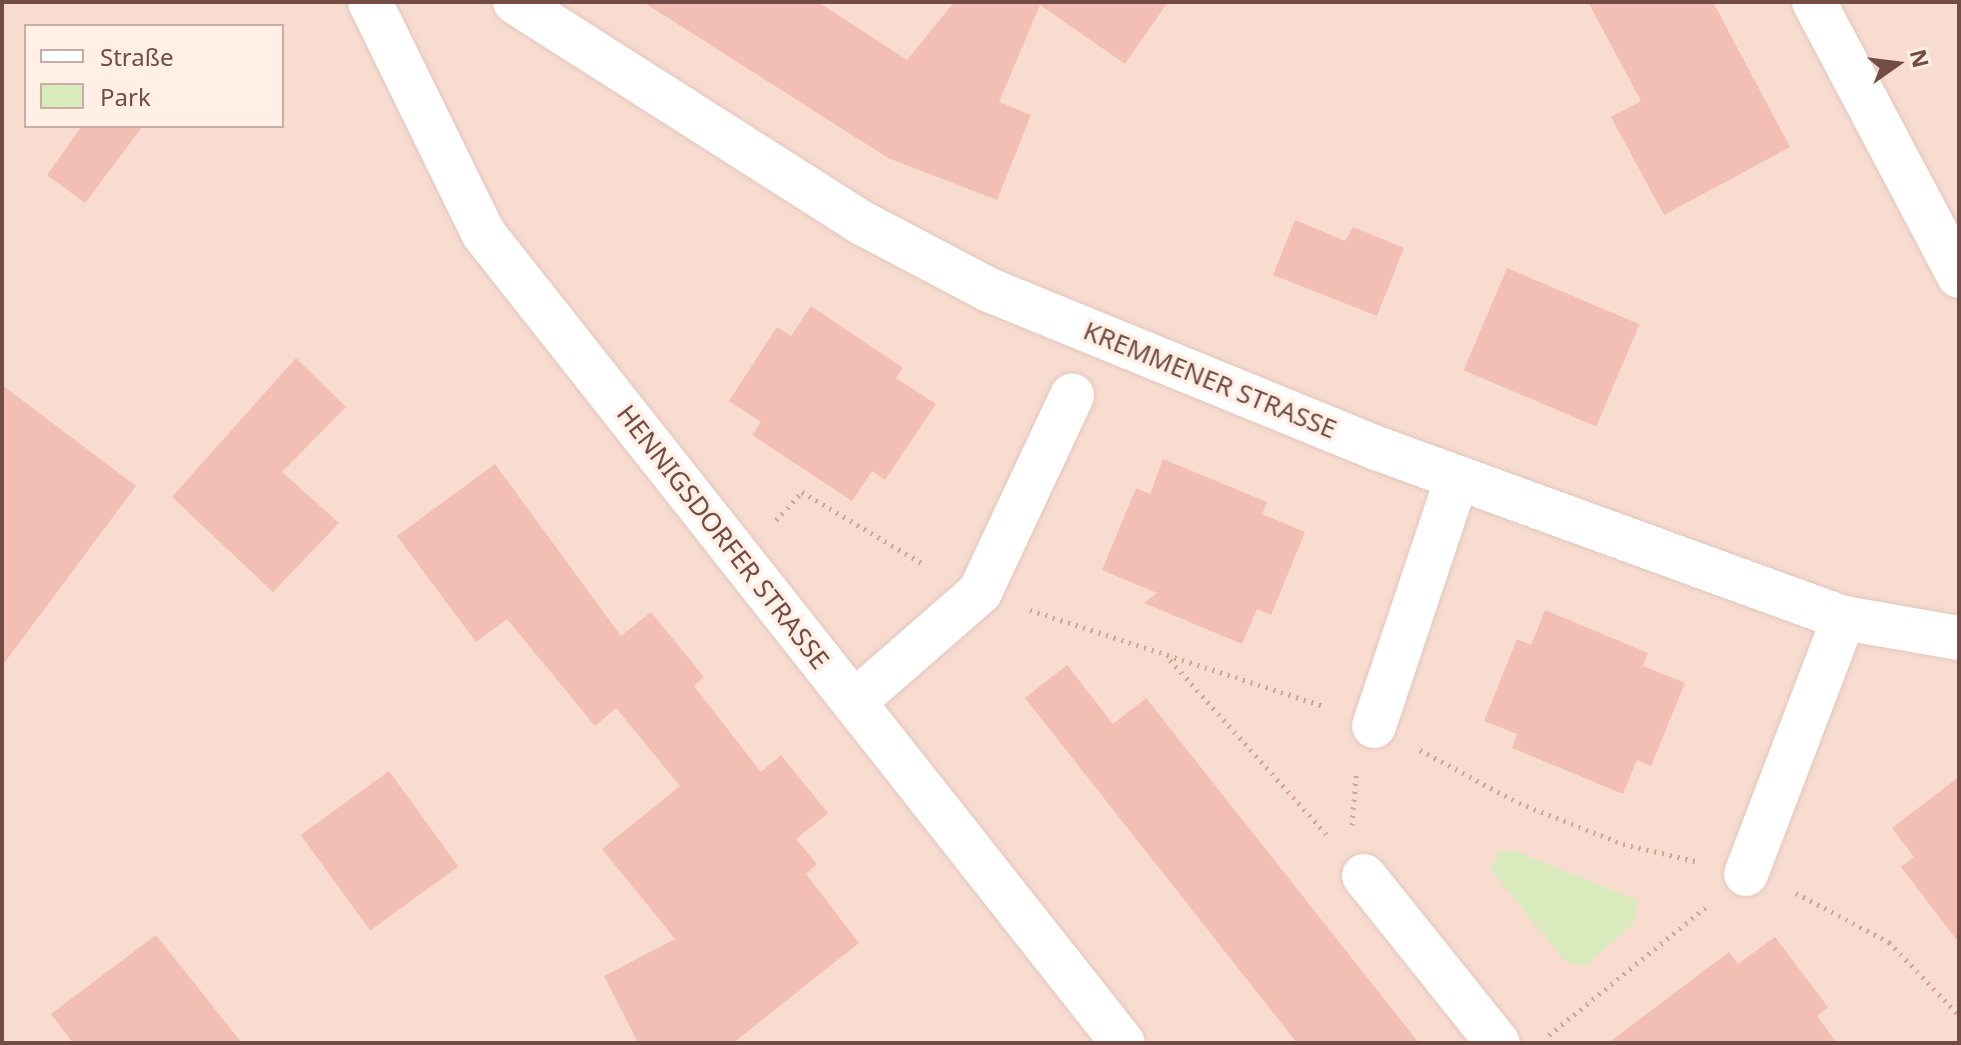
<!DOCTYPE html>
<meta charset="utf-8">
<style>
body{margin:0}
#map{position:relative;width:1961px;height:1045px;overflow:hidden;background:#fdeade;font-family:"Noto Sans",sans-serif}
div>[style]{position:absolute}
.residential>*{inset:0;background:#f7dccf}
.green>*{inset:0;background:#d9eabc}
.building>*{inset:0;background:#f3bfb4;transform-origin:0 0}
.path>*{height:5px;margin-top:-2.5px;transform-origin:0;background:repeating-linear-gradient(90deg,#d7a398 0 2px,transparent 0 8px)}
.roads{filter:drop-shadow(0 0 2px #e3c6bd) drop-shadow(0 0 2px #e3c6bd)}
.minor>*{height:44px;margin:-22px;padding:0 22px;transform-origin:22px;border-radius:22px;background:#fff}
span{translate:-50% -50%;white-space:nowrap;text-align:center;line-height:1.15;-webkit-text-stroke:7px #ffefe5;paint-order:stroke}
.street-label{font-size:26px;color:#734c45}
.frame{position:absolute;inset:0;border:4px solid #734c45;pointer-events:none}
.legend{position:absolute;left:24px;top:24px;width:260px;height:104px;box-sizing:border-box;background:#ffefe5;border:2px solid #c7aea5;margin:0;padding:10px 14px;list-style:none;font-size:24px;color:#734c45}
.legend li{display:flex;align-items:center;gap:16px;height:40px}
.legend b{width:40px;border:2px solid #c7aea5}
.north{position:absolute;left:1857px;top:24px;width:80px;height:80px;-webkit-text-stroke:6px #ffefe5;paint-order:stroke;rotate:76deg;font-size:22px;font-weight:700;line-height:32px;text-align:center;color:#734c45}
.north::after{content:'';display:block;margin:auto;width:28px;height:36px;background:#734c45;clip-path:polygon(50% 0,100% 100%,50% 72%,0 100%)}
</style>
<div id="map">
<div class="residential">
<i style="clip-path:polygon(evenodd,2px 2px,1959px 2px,1959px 1043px,2px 1043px,2px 2px,26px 26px,282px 26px,282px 126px,26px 126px,26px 26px)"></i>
</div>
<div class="green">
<i style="clip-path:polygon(1513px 850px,1637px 900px,1635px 922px,1586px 965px,1566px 962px,1491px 870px,1498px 852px)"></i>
</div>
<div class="building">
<i style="clip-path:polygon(643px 2px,818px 2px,907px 60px,954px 2px,1168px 2px,1125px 64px,1040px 5px,999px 102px,1031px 115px,997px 200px,888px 158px)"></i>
<i style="clip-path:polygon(1588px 2px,1713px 2px,1790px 147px,1664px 215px,1611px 117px,1641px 101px)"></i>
<i style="clip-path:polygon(82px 126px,143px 126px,85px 203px,47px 175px)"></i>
<i style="clip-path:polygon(1295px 220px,1345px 241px,1353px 227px,1404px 248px,1377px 316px,1273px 275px)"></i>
<i style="left:1507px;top:268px;width:144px;height:111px;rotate:23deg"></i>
<i style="clip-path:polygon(811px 306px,903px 368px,896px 378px,936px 404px,885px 480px,872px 471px,852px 501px,752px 435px,761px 422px,729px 401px,777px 327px,791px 336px)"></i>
<i style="clip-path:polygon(296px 358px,346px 407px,282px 472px,339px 523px,273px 592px,172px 497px)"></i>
<i style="clip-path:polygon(2px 385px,136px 486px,2px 666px)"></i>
<i style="clip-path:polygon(1163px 459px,1267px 502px,1262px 514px,1305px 532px,1271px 615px,1257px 609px,1242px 644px,1144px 603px,1157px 593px,1102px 570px,1136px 488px,1150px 494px)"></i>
<i style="clip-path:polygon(495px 464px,621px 636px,651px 612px,704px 677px,694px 686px,761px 772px,781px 755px,828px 813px,796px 839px,817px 864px,806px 874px,859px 943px,733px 1043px,638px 1043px,604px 976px,675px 939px,602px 849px,680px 786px,616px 708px,595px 726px,507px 619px,476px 642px,397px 536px)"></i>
<i style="clip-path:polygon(1545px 610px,1648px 653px,1643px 666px,1685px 683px,1651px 766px,1637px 760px,1623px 794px,1512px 748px,1517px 734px,1484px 721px,1517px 639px,1531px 645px)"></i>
<i style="clip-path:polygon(1067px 665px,1113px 724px,1146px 698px,1419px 1043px,1297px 1043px,1025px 698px)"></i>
<i style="left:389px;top:771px;width:118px;height:109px;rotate:54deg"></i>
<i style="clip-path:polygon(1959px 777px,1959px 943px,1901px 867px,1914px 857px,1892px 828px)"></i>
<i style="clip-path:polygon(156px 935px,242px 1043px,73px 1043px,51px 1014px)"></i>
<i style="clip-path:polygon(1775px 937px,1828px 1007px,1817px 1016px,1837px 1043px,1608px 1043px,1729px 952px,1738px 964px)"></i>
</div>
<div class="path">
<i style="left:776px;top:520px;width:38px;rotate:-47deg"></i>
<i style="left:802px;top:492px;width:143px;rotate:30.7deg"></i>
<i style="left:1030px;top:610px;width:309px;rotate:18.1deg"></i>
<i style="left:1170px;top:660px;width:238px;rotate:48.1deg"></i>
<i style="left:1420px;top:750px;width:112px;rotate:28.2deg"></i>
<i style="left:1519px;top:803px;width:112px;rotate:21.5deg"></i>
<i style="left:1623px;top:844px;width:74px;rotate:13.3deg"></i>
<i style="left:1352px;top:825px;width:50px;rotate:-85.4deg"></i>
<i style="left:1796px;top:893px;width:105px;rotate:27.8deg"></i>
<i style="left:1889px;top:942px;width:101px;rotate:46.2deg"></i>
<i style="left:1549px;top:1035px;width:203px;rotate:-39.2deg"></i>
</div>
<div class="roads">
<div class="minor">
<i style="left:370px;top:2px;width:257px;rotate:63.9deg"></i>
<i style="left:483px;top:233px;width:1032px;rotate:51.69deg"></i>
<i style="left:515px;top:2px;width:414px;rotate:32.5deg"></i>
<i style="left:864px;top:224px;width:141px;rotate:27.8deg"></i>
<i style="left:989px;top:290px;width:421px;rotate:22.2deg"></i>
<i style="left:1379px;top:449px;width:495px;rotate:20deg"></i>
<i style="left:1844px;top:618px;width:117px;rotate:9.9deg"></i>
<i style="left:1814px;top:2px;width:310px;rotate:62.1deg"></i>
<i style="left:854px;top:702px;width:167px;rotate:-41.1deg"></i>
<i style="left:980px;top:592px;width:217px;rotate:-64.9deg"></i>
<i style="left:1374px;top:726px;width:262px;rotate:-71.5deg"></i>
<i style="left:1746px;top:874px;width:274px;rotate:-69.1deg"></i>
<i style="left:1364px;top:876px;width:214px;rotate:51.3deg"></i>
</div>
</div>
<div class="street-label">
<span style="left:1210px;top:380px;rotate:22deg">KREMMENER STRASSE</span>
<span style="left:723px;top:537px;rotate:52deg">HENNIGSDORFER STRASSE</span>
</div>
<div class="frame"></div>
<ul class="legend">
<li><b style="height:10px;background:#fff"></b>Straße</li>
<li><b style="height:22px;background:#d9eabc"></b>Park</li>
</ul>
<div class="north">N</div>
</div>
